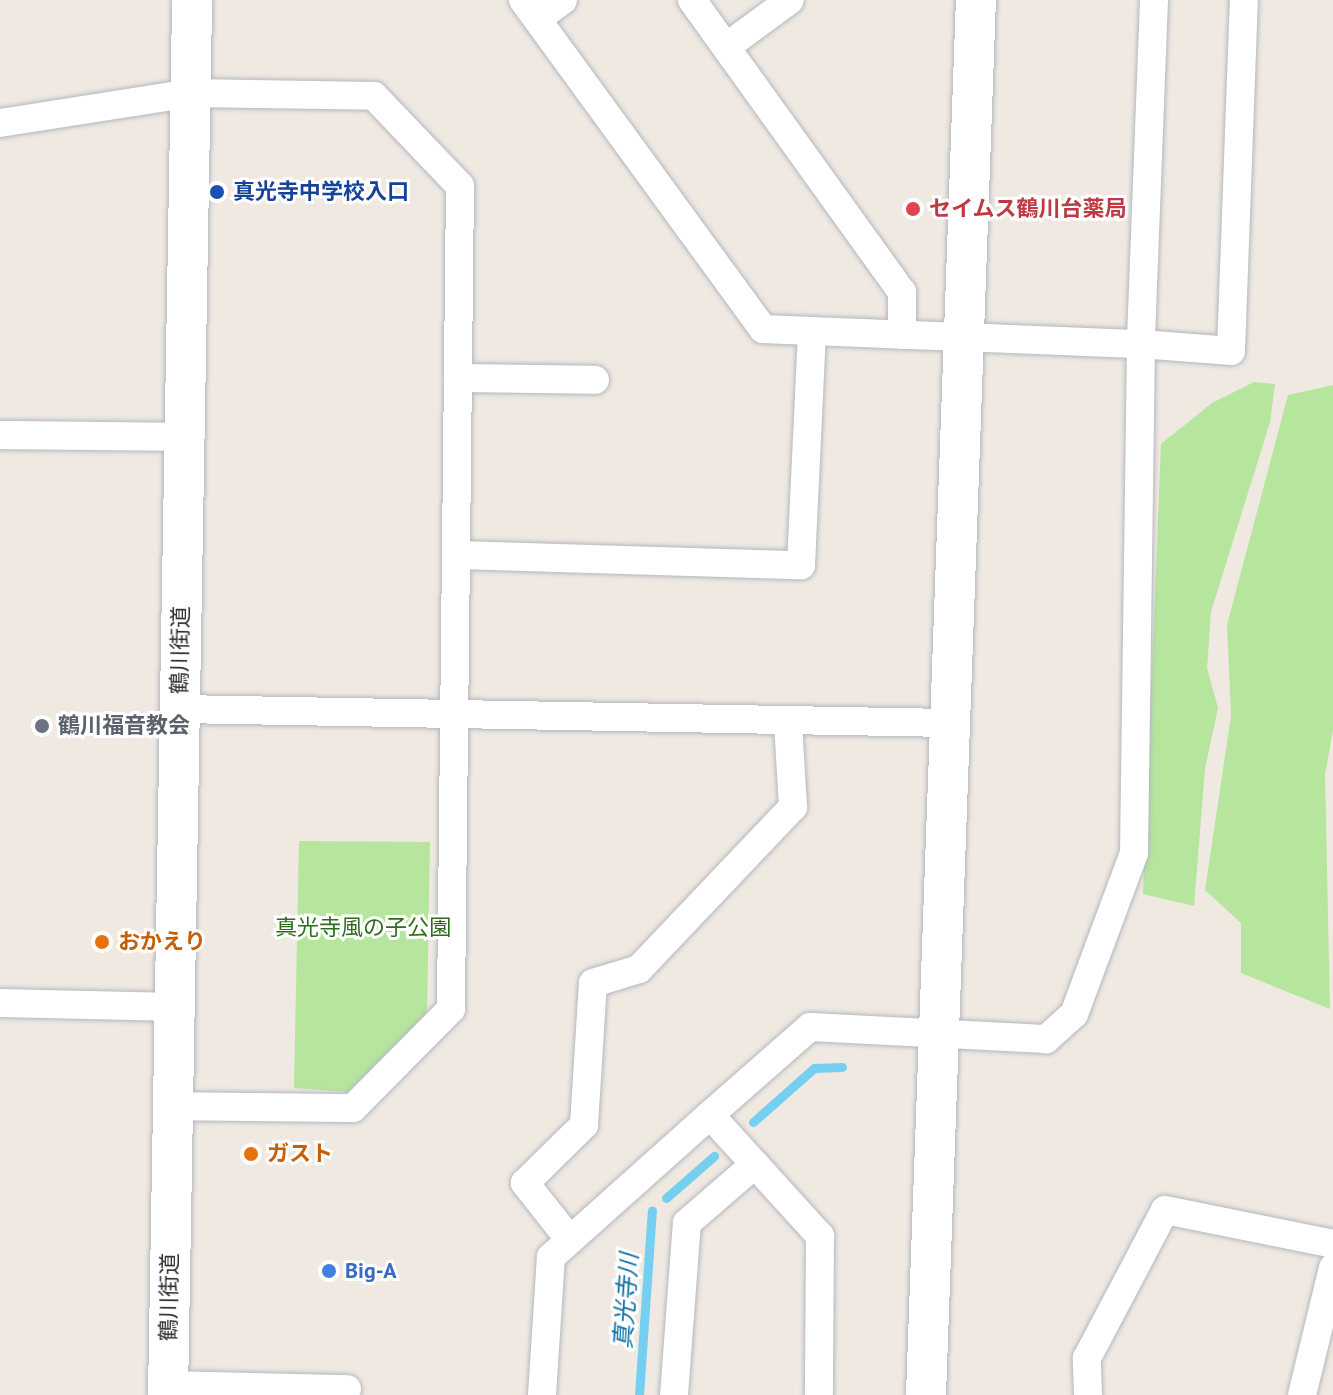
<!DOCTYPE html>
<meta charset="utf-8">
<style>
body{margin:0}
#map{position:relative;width:1333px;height:1395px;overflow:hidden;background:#efe9e1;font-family:"PT Sans","Noto Sans JP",sans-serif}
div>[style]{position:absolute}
.green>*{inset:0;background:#b6e59e}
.stream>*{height:9px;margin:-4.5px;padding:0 4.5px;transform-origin:4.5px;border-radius:4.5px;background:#75cff0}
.roads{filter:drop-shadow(0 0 2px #b4b7c1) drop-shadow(0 0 2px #b4b7c1)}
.street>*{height:28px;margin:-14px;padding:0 14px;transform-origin:14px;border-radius:14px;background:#fff}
.secondary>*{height:40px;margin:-20px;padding:0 20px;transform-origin:20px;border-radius:20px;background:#fff}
.dots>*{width:22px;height:22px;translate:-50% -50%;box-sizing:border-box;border:4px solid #fff;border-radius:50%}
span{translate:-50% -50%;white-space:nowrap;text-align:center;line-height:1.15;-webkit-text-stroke:6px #fff;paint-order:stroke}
.transit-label{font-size:22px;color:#164399;font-weight:700}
.left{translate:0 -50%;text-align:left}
.health-label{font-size:22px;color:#be3a42;font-weight:700}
.street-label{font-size:22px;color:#2e2e2e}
.worship-label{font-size:22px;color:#5b616d;font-weight:700}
.park-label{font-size:22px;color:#2c6e1b}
.food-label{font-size:22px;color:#c56008;font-weight:700}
.shop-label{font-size:22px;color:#366cbe;font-weight:700}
.water-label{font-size:24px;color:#0d6fa3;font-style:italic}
</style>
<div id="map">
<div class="green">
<i style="clip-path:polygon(1254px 382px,1275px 384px,1270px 422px,1211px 612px,1207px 668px,1218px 708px,1205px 769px,1194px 906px,1143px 894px,1161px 444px,1212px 403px)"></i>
<i style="clip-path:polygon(1333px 385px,1333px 730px,1325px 775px,1330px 1009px,1241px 973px,1241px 923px,1205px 890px,1231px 716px,1227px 625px,1288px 395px)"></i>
<i style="clip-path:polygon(299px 841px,430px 842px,427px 1015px,348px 1092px,294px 1088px)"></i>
</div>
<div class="stream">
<i style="left:753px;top:1122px;width:81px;rotate:-41.5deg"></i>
<i style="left:814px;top:1068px;width:28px;rotate:-2deg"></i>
<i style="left:666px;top:1198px;width:64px;rotate:-41.2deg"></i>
<i style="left:639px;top:1395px;width:185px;rotate:-86deg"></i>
</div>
<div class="roads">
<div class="street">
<i style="left:523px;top:0;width:407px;rotate:53.9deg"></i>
<i style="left:763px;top:329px;width:378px;rotate:2.3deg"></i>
<i style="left:1141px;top:344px;width:509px;rotate:90.79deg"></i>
<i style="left:1134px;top:853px;width:172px;rotate:110.4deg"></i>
<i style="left:1074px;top:1014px;width:38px;rotate:138deg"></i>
<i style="left:1046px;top:1039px;width:236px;rotate:-177.1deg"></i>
<i style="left:810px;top:1027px;width:133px;rotate:138.7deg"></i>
<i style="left:710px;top:1115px;width:164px;rotate:47.7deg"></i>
<i style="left:820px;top:1236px;width:159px;rotate:90.4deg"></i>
<i style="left:692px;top:0;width:360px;rotate:54.3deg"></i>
<i style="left:902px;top:292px;width:43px;rotate:90deg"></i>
<i style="left:1154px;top:0;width:344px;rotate:92.2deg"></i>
<i style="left:1141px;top:344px;width:90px;rotate:4.4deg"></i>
<i style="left:1231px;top:351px;width:351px;rotate:-87.9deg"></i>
<i style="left:537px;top:19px;width:32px;rotate:-36deg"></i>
<i style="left:726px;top:47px;width:79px;rotate:-36.3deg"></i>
<i style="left:0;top:123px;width:193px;rotate:-8.9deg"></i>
<i style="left:191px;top:93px;width:183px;rotate:0.9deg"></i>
<i style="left:374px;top:96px;width:124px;rotate:46.3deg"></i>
<i style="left:460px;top:186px;width:823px;rotate:90.63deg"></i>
<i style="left:451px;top:1009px;width:139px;rotate:134.7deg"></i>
<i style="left:353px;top:1108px;width:181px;rotate:-179.4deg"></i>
<i style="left:458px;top:378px;width:137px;rotate:0.8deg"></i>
<i style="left:0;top:435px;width:184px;rotate:0.6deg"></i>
<i style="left:456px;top:555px;width:345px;rotate:1.7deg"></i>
<i style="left:801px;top:565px;width:234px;rotate:-87.3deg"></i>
<i style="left:179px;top:709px;width:768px;rotate:1.04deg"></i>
<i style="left:0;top:1003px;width:174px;rotate:1.3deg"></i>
<i style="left:570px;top:1240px;width:73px;rotate:-128.3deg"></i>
<i style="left:525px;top:1183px;width:83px;rotate:-44.5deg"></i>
<i style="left:584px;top:1125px;width:142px;rotate:-86.4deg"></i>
<i style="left:593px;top:983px;width:48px;rotate:-16.9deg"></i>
<i style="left:639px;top:969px;width:224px;rotate:-46.5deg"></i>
<i style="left:793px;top:807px;width:85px;rotate:-93.4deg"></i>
<i style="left:168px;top:1385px;width:179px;rotate:1.3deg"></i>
<i style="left:542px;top:1395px;width:138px;rotate:-86.3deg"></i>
<i style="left:551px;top:1257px;width:213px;rotate:-41.8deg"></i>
<i style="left:674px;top:1395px;width:172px;rotate:-85.7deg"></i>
<i style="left:687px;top:1223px;width:90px;rotate:-40.9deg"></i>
<i style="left:1088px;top:1395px;width:37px;rotate:-92deg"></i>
<i style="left:1087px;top:1358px;width:167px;rotate:-62.2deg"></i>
<i style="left:1165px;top:1210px;width:171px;rotate:11.4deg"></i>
<i style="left:1302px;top:1395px;width:131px;rotate:-76.3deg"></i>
</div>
<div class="secondary">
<i style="left:168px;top:1395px;width:1395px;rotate:-89.01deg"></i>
<i style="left:926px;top:1395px;width:1396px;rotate:-87.95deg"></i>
</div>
</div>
<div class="dots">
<i style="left:217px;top:192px;background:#1a4fb4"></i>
<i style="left:913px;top:209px;background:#e0444e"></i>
<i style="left:42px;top:726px;background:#6b7280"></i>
<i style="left:102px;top:942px;background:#e8710a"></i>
<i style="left:251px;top:1154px;background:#e8710a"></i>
<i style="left:329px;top:1271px;background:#3f7fe0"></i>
</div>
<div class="transit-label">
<span class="left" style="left:233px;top:192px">真光寺中学校入口</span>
</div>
<div class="health-label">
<span class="left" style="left:929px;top:209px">セイムス鶴川台薬局</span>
</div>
<div class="street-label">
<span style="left:180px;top:650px;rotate:-89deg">鶴川街道</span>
<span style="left:169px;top:1297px;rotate:-89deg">鶴川街道</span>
</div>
<div class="worship-label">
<span class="left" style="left:58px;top:726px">鶴川福音教会</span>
</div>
<div class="park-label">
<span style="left:363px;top:928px">真光寺風の子公園</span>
</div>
<div class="food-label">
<span class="left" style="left:118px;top:942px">おかえり</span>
<span class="left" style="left:267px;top:1154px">ガスト</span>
</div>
<div class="shop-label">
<span class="left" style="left:345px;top:1271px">Big-A</span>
</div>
<div class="water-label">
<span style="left:626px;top:1301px;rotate:-86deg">真光寺川</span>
</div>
</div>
